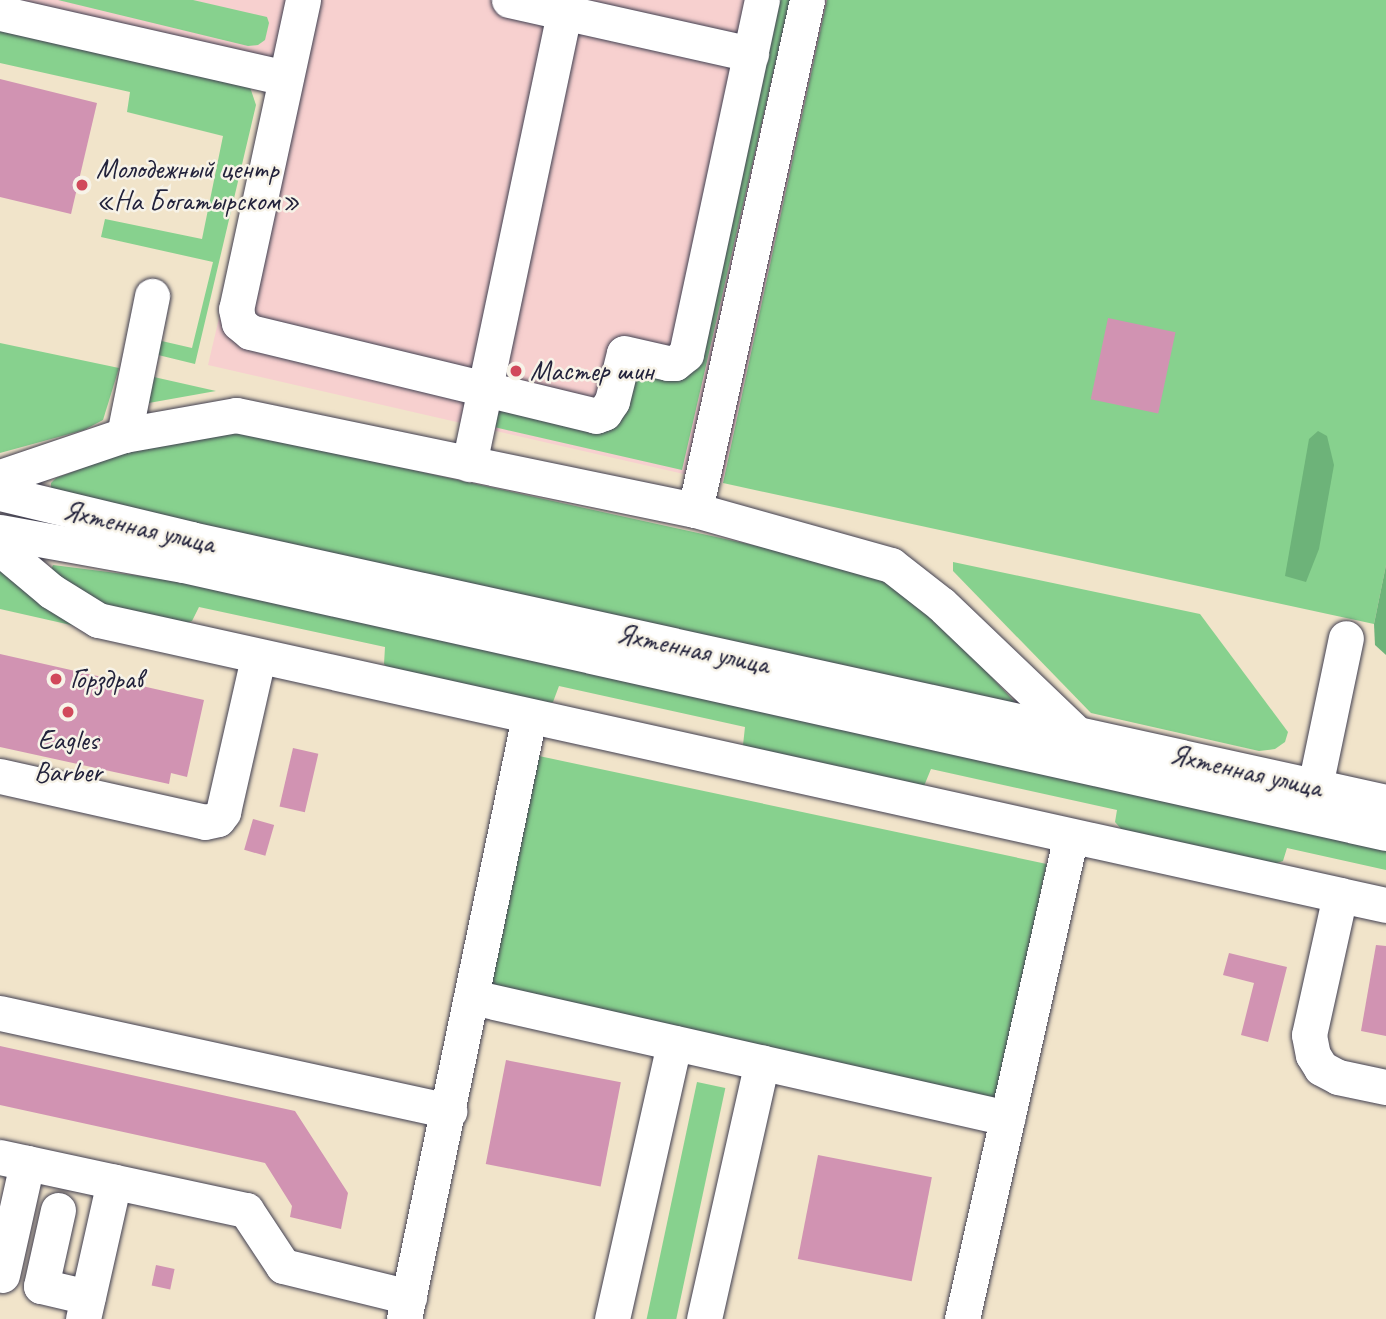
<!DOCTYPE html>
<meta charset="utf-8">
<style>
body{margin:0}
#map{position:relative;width:1386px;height:1319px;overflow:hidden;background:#f1e4ca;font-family:Caveat,sans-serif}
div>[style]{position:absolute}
.built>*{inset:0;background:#f7d0cf}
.green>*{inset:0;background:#87d18e;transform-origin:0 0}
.forest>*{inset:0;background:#6db379}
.building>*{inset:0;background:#d193b2;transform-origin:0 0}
.roads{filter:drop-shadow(0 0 2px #413f50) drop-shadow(0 0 2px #413f50)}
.minor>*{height:35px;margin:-17.5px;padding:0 17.5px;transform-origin:17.5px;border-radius:17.5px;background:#fff}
.dots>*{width:19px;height:19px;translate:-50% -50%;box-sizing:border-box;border:4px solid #f7f3e8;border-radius:50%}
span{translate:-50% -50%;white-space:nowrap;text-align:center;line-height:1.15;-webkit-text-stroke:5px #f7f3e8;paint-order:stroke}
.poi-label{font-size:28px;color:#22223b}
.left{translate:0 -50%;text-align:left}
.street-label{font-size:28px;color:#22223b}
</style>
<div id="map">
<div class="built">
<i style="clip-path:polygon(0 0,827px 0,723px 483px,208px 365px,274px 83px)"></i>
</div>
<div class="green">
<i style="clip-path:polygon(58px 0,193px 0,267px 17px,269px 23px,265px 40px,258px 45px,248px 46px)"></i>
<i style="clip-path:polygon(774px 0,790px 0,682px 470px,494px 427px,494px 409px,608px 423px,624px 370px,694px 371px)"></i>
<i style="clip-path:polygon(827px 0,1386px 0,1386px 565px,1374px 624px,723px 483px)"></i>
<i style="clip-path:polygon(0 28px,248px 81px,256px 105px,195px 364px,150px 353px,153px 339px,192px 348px,213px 262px,101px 237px,105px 219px,202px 239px,223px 136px,127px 112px,130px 92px,0 63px)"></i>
<i style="clip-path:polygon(0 343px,119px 368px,103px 420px,84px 430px,0 453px)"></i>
<i style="clip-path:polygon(145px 375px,216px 391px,143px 404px)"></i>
<i style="clip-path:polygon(231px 430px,870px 571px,904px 591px,944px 626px,1023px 711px,51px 490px,51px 483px,56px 478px,156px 441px)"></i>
<i style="clip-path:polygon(953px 562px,1200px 614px,1288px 732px,1285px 742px,1275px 749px,1259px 751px,1091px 713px,953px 571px)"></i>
<i style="clip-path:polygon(53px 565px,180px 581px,1386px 849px,1386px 870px,1287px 848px,1283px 861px,1274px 864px,1122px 830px,1115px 822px,1117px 810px,931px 769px,924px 786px,748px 748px,743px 745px,745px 727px,559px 686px,553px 702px,547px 703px,388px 668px,384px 664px,385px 647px,199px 607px,192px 621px,186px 623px,101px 605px,50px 572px)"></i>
<i style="clip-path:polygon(0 570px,93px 630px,0 609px)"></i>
<i style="left:539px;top:756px;width:519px;height:244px;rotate:12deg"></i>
<i style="left:697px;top:1082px;width:29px;height:243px;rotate:12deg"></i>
</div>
<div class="forest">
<i style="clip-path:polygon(1318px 431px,1327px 436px,1334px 465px,1319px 549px,1306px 582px,1285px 576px,1309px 439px)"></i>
<i style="clip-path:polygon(1386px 565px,1386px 655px,1375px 645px,1374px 624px)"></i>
</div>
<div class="building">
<i style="clip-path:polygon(0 79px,97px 103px,71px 214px,0 197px)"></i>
<i style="left:1108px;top:318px;width:69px;height:83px;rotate:12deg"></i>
<i style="clip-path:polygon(0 654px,204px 700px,187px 777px,171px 773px,169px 784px,0 747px)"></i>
<i style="left:293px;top:748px;width:26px;height:60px;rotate:13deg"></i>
<i style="left:253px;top:819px;width:22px;height:32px;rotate:16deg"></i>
<i style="clip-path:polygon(1376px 945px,1386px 946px,1386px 1036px,1361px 1031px)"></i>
<i style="clip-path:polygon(1229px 953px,1287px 967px,1268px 1042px,1241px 1035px,1254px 983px,1223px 975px)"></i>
<i style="clip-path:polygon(0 1046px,295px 1111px,348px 1193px,341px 1229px,290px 1217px,292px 1206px,265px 1163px,0 1105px)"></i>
<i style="left:506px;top:1060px;width:117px;height:106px;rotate:11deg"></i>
<i style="left:818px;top:1155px;width:116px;height:106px;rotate:11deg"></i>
<i style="left:156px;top:1265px;width:19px;height:21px;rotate:12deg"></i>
</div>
<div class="roads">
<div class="minor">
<i style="left:303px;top:0;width:316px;rotate:102.2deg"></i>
<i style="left:236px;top:309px;width:14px;rotate:78deg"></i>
<i style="left:239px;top:323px;width:14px;rotate:39deg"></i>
<i style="left:250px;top:332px;width:356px;rotate:13.6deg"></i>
<i style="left:596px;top:416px;width:9px;rotate:-21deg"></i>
<i style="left:604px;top:413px;width:14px;rotate:-56deg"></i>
<i style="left:612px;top:401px;width:49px;rotate:-76deg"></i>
<i style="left:624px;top:353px;width:45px;rotate:12.8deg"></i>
<i style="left:668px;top:363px;width:7px"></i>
<i style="left:675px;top:363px;width:14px;rotate:-39deg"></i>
<i style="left:686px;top:354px;width:362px;rotate:-77.9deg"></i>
<i style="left:509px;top:0;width:248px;rotate:12.6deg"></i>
<i style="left:0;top:13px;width:292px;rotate:12.8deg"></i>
<i style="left:124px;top:435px;width:142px;rotate:-78.6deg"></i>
<i style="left:469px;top:464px;width:462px;rotate:-78.1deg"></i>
<i style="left:0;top:477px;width:131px;rotate:-18.7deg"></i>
<i style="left:124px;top:435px;width:114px;rotate:-10.1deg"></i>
<i style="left:236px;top:415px;width:469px;rotate:11.7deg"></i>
<i style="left:695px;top:510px;width:204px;rotate:15.7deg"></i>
<i style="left:891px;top:565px;width:63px;rotate:38deg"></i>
<i style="left:941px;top:604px;width:187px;rotate:43.7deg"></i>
<i style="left:0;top:493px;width:196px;rotate:13.5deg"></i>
<i style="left:191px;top:539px;width:1224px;rotate:12.41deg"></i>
<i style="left:695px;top:510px;width:522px;rotate:-77.61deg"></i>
<i style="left:0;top:532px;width:186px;rotate:10.2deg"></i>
<i style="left:183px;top:565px;width:1232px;rotate:12.56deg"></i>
<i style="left:0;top:548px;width:67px;rotate:40.1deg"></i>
<i style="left:51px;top:591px;width:55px;rotate:31.7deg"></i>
<i style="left:98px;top:620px;width:1319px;rotate:12.48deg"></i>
<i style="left:0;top:776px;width:210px;rotate:12.6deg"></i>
<i style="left:205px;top:822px;width:13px;rotate:-13deg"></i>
<i style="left:218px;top:819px;width:9px;rotate:-54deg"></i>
<i style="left:223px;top:812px;width:158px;rotate:-77.2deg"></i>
<i style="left:1315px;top:786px;width:151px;rotate:-78.2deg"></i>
<i style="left:1340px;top:895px;width:143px;rotate:102.5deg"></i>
<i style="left:1309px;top:1035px;width:20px;rotate:79deg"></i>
<i style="left:1313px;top:1055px;width:15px;rotate:58deg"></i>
<i style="left:1321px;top:1068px;width:19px;rotate:28deg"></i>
<i style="left:1338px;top:1077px;width:49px;rotate:11.8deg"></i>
<i style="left:472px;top:997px;width:549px;rotate:12.74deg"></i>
<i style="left:0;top:1013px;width:460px;rotate:12.3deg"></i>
<i style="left:0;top:1157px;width:252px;rotate:12.2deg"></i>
<i style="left:246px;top:1210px;width:67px;rotate:56.5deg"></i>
<i style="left:283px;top:1266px;width:130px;rotate:13.8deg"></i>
<i style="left:58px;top:1210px;width:78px;rotate:102.6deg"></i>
<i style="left:41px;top:1286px;width:48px;rotate:13.2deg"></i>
<i style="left:2px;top:1275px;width:115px;rotate:-77.4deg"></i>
<i style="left:83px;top:1319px;width:141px;rotate:-77.3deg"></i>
<i style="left:404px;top:1319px;width:615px;rotate:-78.27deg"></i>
<i style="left:612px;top:1319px;width:283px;rotate:-77.3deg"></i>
<i style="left:704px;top:1319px;width:263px;rotate:-77.3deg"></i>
<i style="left:962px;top:1319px;width:494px;rotate:-77.3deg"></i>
</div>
</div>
<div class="dots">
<i style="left:82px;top:185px;background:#d1495b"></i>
<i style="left:516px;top:371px;background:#d1495b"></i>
<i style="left:56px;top:679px;background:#d1495b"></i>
<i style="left:68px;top:712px;background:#d1495b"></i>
</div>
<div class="poi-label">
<span class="left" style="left:96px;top:185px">Молодежный центр<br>«На Богатырском»</span>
<span class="left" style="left:530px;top:371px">Мастер шин</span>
<span class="left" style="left:70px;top:679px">Горздрав</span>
<span style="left:68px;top:756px">Eagles<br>Barber</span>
</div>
<div class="street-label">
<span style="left:139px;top:527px;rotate:13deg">Яхтенная улица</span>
<span style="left:693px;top:649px;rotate:12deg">Яхтенная улица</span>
<span style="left:1246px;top:771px;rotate:13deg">Яхтенная улица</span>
</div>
</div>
